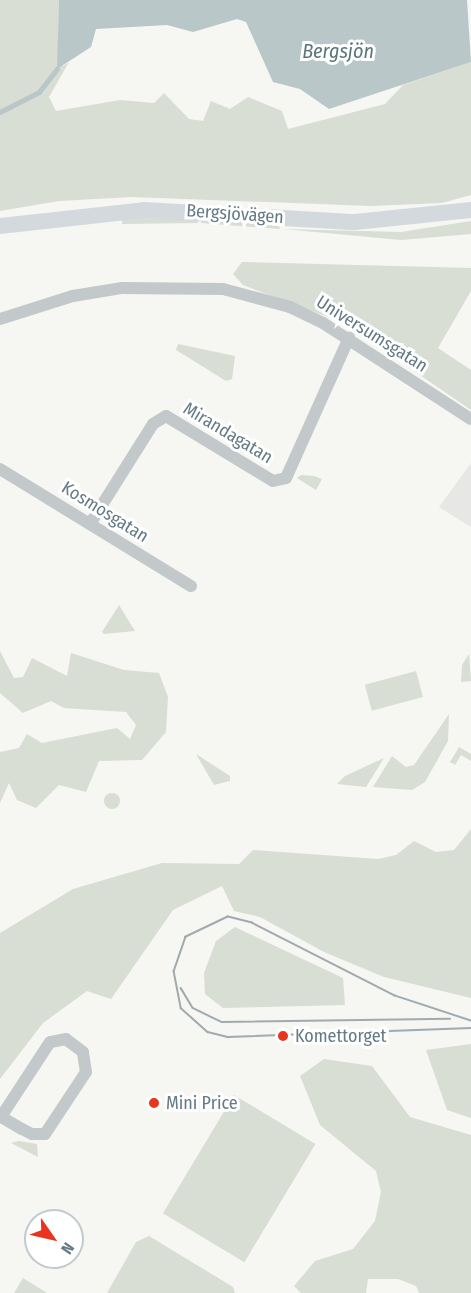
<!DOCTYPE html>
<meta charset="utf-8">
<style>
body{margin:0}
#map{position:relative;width:471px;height:1293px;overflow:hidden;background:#f6f6f2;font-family:"Fira Sans Condensed",sans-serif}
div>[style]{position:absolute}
.built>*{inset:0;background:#e7e7e6}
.green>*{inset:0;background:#d8ded3;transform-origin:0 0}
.round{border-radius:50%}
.water>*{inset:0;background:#b9c7c9}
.stream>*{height:4.5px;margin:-2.25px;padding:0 2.25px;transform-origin:2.25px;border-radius:2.25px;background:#b9c7c9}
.street>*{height:12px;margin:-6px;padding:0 6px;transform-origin:6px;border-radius:6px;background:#c3c8ca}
.secondary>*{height:16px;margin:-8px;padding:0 8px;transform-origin:8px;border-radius:8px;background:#d4d9dd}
.tram>*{height:1.5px;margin:-0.75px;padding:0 0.75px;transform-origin:0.75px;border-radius:0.75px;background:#a1aaae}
.dots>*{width:16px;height:16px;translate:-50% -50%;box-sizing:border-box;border:3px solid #fff;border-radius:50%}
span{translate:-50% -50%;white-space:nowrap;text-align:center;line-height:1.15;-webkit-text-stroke:6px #fff;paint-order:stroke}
.street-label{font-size:18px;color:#647a85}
.poi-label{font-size:18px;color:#647a85}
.left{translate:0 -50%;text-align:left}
.water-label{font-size:20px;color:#5a767a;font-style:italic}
.north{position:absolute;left:24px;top:1209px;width:60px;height:60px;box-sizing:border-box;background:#fff;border:2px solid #c1cace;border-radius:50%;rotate:124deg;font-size:16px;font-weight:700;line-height:24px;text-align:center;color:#647a85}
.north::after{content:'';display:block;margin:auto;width:21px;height:27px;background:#e9341f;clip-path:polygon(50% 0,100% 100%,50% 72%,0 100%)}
</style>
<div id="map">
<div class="built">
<i style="clip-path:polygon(471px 463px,471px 527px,439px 507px)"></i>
</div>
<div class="green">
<i style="clip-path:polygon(0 0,59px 0,58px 61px,63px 66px,69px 62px,49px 97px,56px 111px,120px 100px,154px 103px,164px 93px,189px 119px,203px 121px,211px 101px,230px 109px,248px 97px,282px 111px,288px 129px,385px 104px,403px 85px,471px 62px,471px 195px,442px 203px,370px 206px,132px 197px,59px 201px,0 211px)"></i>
<i style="clip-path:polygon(122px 219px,138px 218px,198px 219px,198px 223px,122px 224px)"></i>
<i style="clip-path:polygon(202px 219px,279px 226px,280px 229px,201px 223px)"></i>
<i style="clip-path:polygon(471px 221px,471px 234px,401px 240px,283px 229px,401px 232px)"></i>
<i style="clip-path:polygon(242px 262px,471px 268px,471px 291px,438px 348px,471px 370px,471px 410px,344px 323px,243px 285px,233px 274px)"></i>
<i style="clip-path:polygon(178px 344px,235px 356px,232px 379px,226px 381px,176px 350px)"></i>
<i style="clip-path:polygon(301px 475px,314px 476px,322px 479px,316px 490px,297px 478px)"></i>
<i style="clip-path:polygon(119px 605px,135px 631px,104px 634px,102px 632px)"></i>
<i style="clip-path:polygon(0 651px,14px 678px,23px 677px,32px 658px,67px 676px,71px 653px,124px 670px,159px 673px,168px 697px,166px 732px,142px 760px,99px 761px,86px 792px,59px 785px,36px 808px,17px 800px,9px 783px,0 803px,0 752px,19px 748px,27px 734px,42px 743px,117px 728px,130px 739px,136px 725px,126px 712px,64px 708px,51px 701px,23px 713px,0 693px)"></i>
<i style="clip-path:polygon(469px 654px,471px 681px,461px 682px,462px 665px)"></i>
<i style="left:416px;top:671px;width:27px;height:53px;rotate:75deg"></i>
<i style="clip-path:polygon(449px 714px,448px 741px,425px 782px,412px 790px,373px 787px,392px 756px,406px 767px,414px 765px)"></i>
<i style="clip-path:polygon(459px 747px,471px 754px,471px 761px,461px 755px,455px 765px,450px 762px)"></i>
<i style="clip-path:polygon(196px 754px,230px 776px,230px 781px,214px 785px)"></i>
<i style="clip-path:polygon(384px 758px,366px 787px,337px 784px,345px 776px)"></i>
<i class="round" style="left:104px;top:793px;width:16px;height:16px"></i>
<i style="clip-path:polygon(471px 829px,471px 998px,384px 977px,324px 952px,260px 917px,234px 911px,222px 886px,173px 910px,111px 999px,87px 991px,43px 1023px,0 1079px,0 933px,73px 889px,162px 863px,239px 864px,253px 850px,378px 859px,396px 855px,414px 841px,436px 852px,454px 850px)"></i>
<i style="clip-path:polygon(235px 927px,343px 978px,345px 1005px,223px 1008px,205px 994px,204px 973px,216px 941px)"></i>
<i style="clip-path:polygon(471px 1044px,471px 1118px,447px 1110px,426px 1050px)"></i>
<i style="clip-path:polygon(324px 1059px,372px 1066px,410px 1117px,471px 1135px,471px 1293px,419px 1293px,416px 1286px,398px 1279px,368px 1279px,366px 1293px,301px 1293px,294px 1286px,315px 1261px,353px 1249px,375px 1221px,381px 1192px,376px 1171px,320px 1125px,300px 1076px)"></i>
<i style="left:234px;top:1095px;width:95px;height:138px;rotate:31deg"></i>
<i style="clip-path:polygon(19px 1141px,37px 1144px,38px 1157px,11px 1143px)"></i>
<i style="clip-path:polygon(149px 1236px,233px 1287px,235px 1293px,107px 1293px,136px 1242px)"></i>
<i style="clip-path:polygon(23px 1278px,47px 1293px,14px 1293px)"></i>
</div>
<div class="water">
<i style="clip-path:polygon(59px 0,467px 0,471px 62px,329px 109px,300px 89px,273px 82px,246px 22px,237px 19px,193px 32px,167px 25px,96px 29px,91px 47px,57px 69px)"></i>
</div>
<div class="stream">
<i style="left:0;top:112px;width:44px;rotate:-27.1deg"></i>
<i style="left:39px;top:92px;width:29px;rotate:-52deg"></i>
</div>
<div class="street">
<i style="left:0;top:319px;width:77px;rotate:-17.5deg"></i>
<i style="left:73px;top:296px;width:50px;rotate:-9.3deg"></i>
<i style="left:122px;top:288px;width:101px;rotate:0.6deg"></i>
<i style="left:223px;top:289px;width:69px;rotate:15deg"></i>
<i style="left:290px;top:307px;width:37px;rotate:26deg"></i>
<i style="left:323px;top:323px;width:176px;rotate:33deg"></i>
<i style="left:0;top:469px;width:224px;rotate:31.5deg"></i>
<i style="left:90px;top:524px;width:118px;rotate:-57.8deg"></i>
<i style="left:153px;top:424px;width:15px;rotate:-32deg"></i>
<i style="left:166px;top:416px;width:125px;rotate:31.3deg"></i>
<i style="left:273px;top:481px;width:13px;rotate:-13deg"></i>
<i style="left:286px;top:478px;width:154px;rotate:-65.8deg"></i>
<i style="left:0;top:1117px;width:1px"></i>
<i style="left:1px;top:1117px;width:24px;rotate:30deg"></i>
<i style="left:22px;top:1129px;width:11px;rotate:27deg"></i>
<i style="left:32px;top:1134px;width:13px"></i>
<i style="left:45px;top:1134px;width:74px;rotate:-56.5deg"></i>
<i style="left:86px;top:1072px;width:20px;rotate:-99deg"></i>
<i style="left:83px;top:1052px;width:21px;rotate:-143deg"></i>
<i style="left:66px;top:1039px;width:16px;rotate:169deg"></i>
<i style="left:50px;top:1042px;width:90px;rotate:123.2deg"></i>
</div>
<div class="secondary">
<i style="left:0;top:226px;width:145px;rotate:-6.3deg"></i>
<i style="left:144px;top:210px;width:211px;rotate:3.3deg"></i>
<i style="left:355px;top:222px;width:117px;rotate:-5.9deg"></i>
</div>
<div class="tram">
<i style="left:181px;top:988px;width:23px;rotate:59deg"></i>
<i style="left:193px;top:1008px;width:32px;rotate:26deg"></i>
<i style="left:222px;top:1022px;width:228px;rotate:-0.8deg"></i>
<i style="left:471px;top:1021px;width:80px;rotate:-161.8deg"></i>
<i style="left:395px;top:996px;width:161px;rotate:-153deg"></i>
<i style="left:252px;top:923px;width:25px;rotate:-166deg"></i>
<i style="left:228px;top:917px;width:47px;rotate:154.5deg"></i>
<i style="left:186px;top:937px;width:36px;rotate:109deg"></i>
<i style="left:174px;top:971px;width:38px;rotate:79deg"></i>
<i style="left:181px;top:1008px;width:36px;rotate:42deg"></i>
<i style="left:208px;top:1032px;width:21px;rotate:14deg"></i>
<i style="left:228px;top:1037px;width:243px;rotate:-2.1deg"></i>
</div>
<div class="dots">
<i style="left:283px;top:1036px;background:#e9341f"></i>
<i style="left:154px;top:1103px;background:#e9341f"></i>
</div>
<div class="street-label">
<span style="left:235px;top:214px;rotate:4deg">Bergsjövägen</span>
<span style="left:372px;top:334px;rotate:32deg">Universumsgatan</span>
<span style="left:228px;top:433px;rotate:31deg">Mirandagatan</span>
<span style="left:105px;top:512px;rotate:32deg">Kosmosgatan</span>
</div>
<div class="poi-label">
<span class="left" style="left:295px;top:1036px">Komettorget</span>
<span class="left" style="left:166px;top:1103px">Mini Price</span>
</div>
<div class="water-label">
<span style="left:338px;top:51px">Bergsjön</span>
</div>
<div class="north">N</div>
</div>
